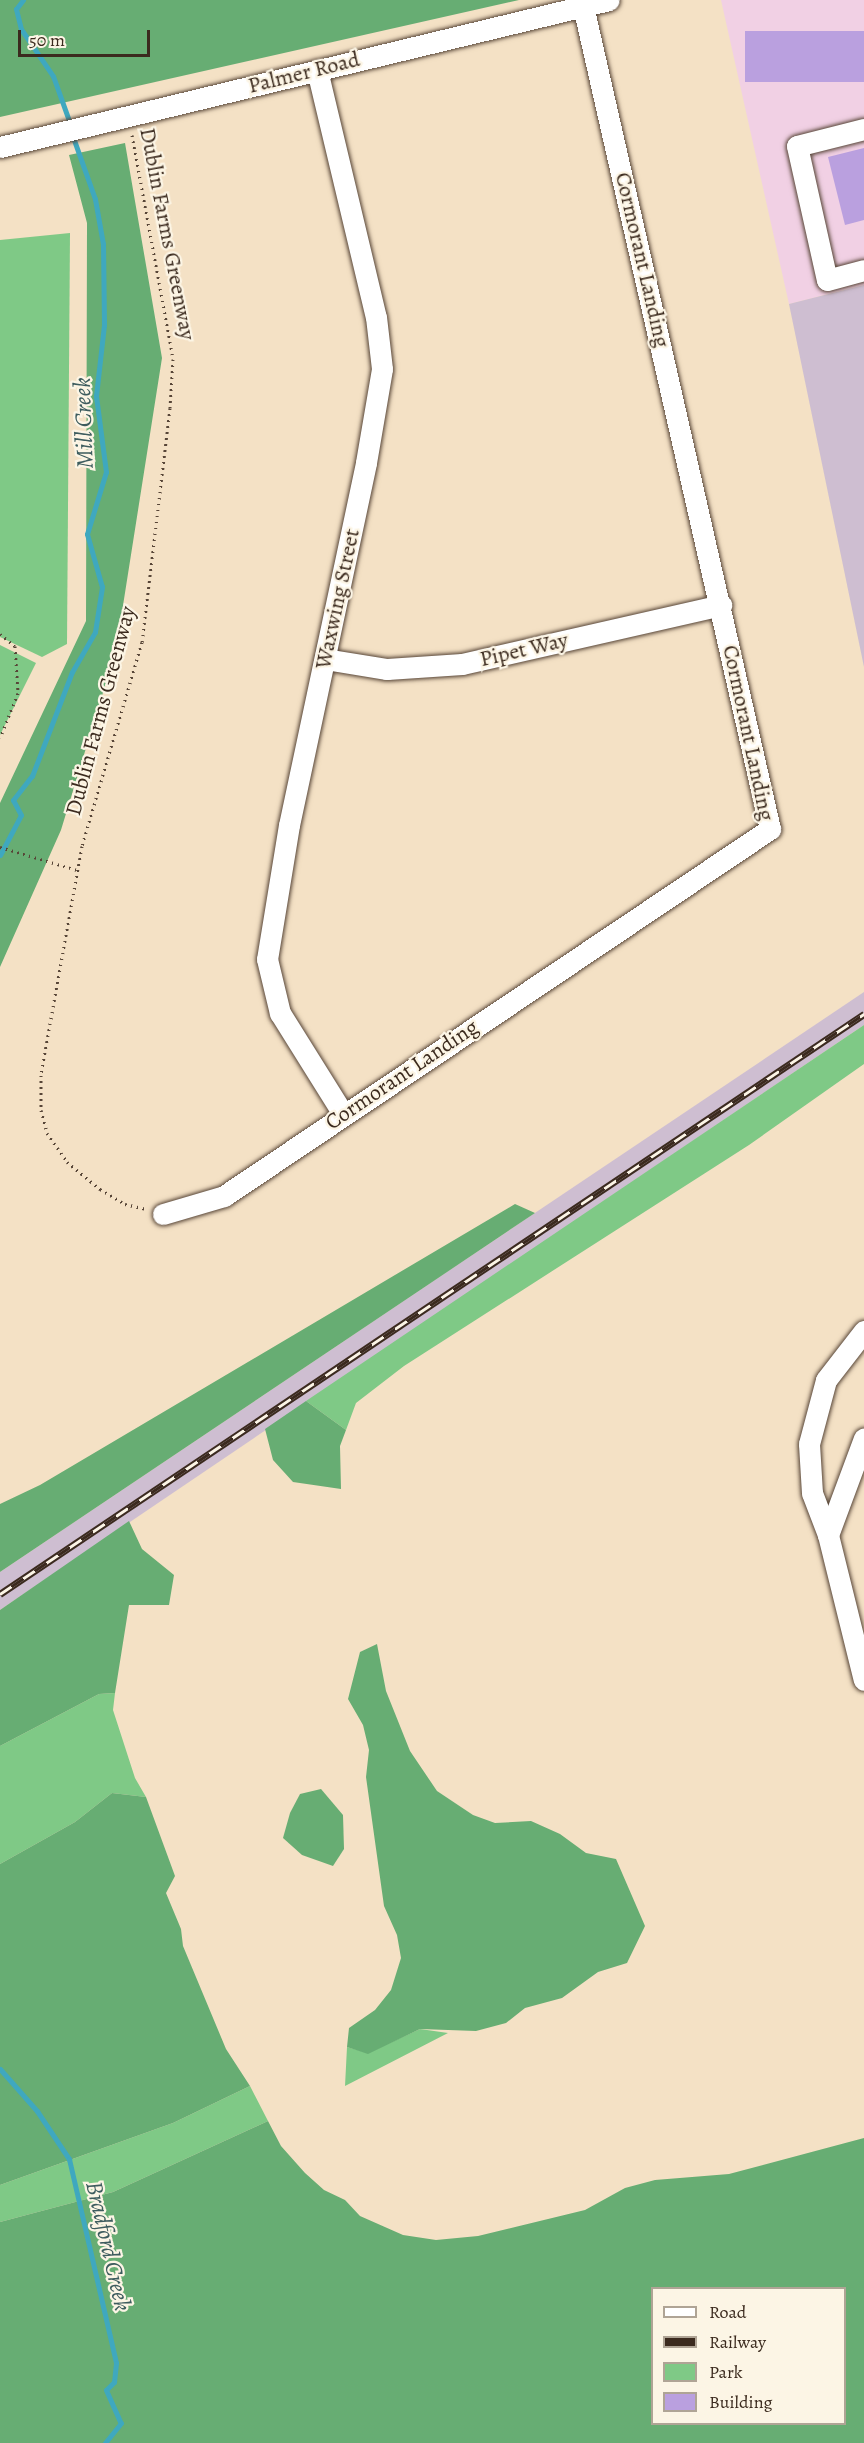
<!DOCTYPE html>
<style>
body{margin:0}
#map{position:relative;width:864px;height:2443px;overflow:hidden;background:#f4e1c5;font-family:Alegreya,serif}
div>[style]{position:absolute}
.built>*{inset:0;background:#f1d0e4}
.industrial>*{inset:0;background:#cebed1}
.green>*{inset:0;background:#7fc986}
.forest>*{inset:0;background:#67ad73}
.stream>*{height:5px;margin:-2.5px;padding:0 2.5px;transform-origin:2.5px;border-radius:2.5px;background:#3fa8bf}
.building>*{inset:0;background:#baa0df;transform-origin:0 0}
.path>*{height:3px;margin-top:-1.5px;transform-origin:0;background:repeating-linear-gradient(90deg,#574537 0 1.5px,transparent 0 6px)}
.roads{filter:drop-shadow(0 0 2px #574537) drop-shadow(0 0 2px #574537)}
.minor>*{height:21px;margin:-10.5px;padding:0 10.5px;transform-origin:10.5px;border-radius:10.5px;background:#fff}
.rail>*{height:7px;margin-top:-3.5px;transform-origin:0;background:repeating-linear-gradient(90deg,#fcf5e5 0 14px,#3b2a1e 0 28px);box-sizing:border-box;border-block:2px solid #3b2a1e}
span{translate:-50% -50%;white-space:nowrap;text-align:center;line-height:1.15;-webkit-text-stroke:4.5px #fcf5e5;paint-order:stroke}
.street-label{font-size:22px;color:#3b2a1e}
.water-label{font-size:24px;color:#3d5c5e;font-style:italic}
.legend{position:absolute;left:651px;top:2287px;width:195px;height:138px;box-sizing:border-box;background:#fcf5e5;border:2px solid #afa495;margin:0;padding:8px 10px;list-style:none;font-size:18px;color:#3b2a1e}
.legend li{display:flex;align-items:center;gap:12px;height:30px}
.legend b{width:30px;border:2px solid #afa495}
.scale{position:absolute;left:18px;top:30px;width:132px;height:27px;box-sizing:border-box;border:3px solid #3b2a1e;border-top:0;padding-left:8px;font-size:18px;line-height:21px;white-space:nowrap;color:#3b2a1e;-webkit-text-stroke:4px #fcf5e5;paint-order:stroke}
</style>
<div id="map">
<div class="built">
<i style="clip-path:polygon(721px 0,864px 0,864px 285px,789px 304px)"></i>
</div>
<div class="industrial">
<i style="clip-path:polygon(864px 285px,864px 667px,789px 304px)"></i>
<i style="clip-path:polygon(864px 992px,864px 1025px,0 1610px,0 1572px)"></i>
</div>
<div class="green">
<i style="clip-path:polygon(70px 233px,67px 644px,42px 657px,0 637px,0 240px)"></i>
<i style="clip-path:polygon(0 645px,36px 663px,0 735px)"></i>
<i style="clip-path:polygon(864px 1025px,864px 1064px,749px 1145px,404px 1366px,356px 1403px,346px 1430px,306px 1401px)"></i>
<i style="clip-path:polygon(115px 1693px,113px 1710px,135px 1778px,146px 1797px,112px 1793px,75px 1822px,0 1864px,0 1746px,99px 1694px)"></i>
<i style="clip-path:polygon(420px 2029px,448px 2033px,345px 2086px,347px 2047px,368px 2053px)"></i>
<i style="clip-path:polygon(250px 2086px,268px 2121px,113px 2192px,0 2222px,0 2185px,173px 2123px)"></i>
</div>
<div class="forest">
<i style="clip-path:polygon(0 0,519px 0,0 117px)"></i>
<i style="clip-path:polygon(125px 143px,162px 358px,116px 650px,61px 830px,0 967px,0 803px,86px 621px,87px 223px,69px 155px)"></i>
<i style="clip-path:polygon(515px 1204px,535px 1213px,0 1572px,0 1504px,40px 1485px)"></i>
<i style="clip-path:polygon(306px 1401px,346px 1430px,340px 1446px,341px 1489px,293px 1482px,273px 1460px,265px 1429px)"></i>
<i style="clip-path:polygon(129px 1521px,142px 1549px,174px 1575px,169px 1605px,129px 1605px,115px 1693px,99px 1694px,0 1746px,0 1610px)"></i>
<i style="clip-path:polygon(377px 1644px,386px 1691px,410px 1751px,437px 1791px,473px 1815px,495px 1823px,531px 1821px,560px 1834px,586px 1853px,616px 1859px,645px 1926px,627px 1963px,598px 1972px,562px 1998px,525px 2008px,506px 2023px,476px 2031px,420px 2029px,368px 2054px,347px 2047px,349px 2028px,375px 2010px,391px 1990px,401px 1958px,397px 1935px,384px 1906px,366px 1777px,369px 1750px,363px 1725px,348px 1699px,360px 1652px)"></i>
<i style="clip-path:polygon(321px 1789px,343px 1815px,344px 1849px,333px 1866px,302px 1855px,283px 1838px,290px 1813px,300px 1794px)"></i>
<i style="clip-path:polygon(112px 1793px,146px 1797px,175px 1876px,166px 1893px,181px 1929px,183px 1946px,226px 2049px,250px 2086px,173px 2123px,0 2185px,0 1864px,75px 1822px)"></i>
<i style="clip-path:polygon(evenodd,268px 2121px,281px 2146px,305px 2173px,324px 2190px,345px 2200px,360px 2216px,403px 2235px,436px 2240px,478px 2236px,585px 2210px,625px 2188px,655px 2180px,729px 2174px,864px 2138px,864px 2443px,0 2443px,0 2222px,113px 2192px,268px 2121px,652px 2288px,844px 2288px,844px 2424px,652px 2424px,652px 2288px)"></i>
</div>
<div class="stream">
<i style="left:23px;top:0;width:11px;rotate:128deg"></i>
<i style="left:16px;top:9px;width:21px;rotate:76deg"></i>
<i style="left:21px;top:29px;width:57px;rotate:55.8deg"></i>
<i style="left:53px;top:76px;width:45px;rotate:70.3deg"></i>
<i style="left:0;top:855px;width:45px;rotate:-62.3deg"></i>
<i style="left:21px;top:815px;width:17px;rotate:-118deg"></i>
<i style="left:13px;top:800px;width:31px;rotate:-52deg"></i>
<i style="left:32px;top:776px;width:111px;rotate:-69deg"></i>
<i style="left:72px;top:672px;width:46px;rotate:-60.1deg"></i>
<i style="left:95px;top:632px;width:46px;rotate:-81.2deg"></i>
<i style="left:102px;top:587px;width:55px;rotate:-105.8deg"></i>
<i style="left:87px;top:534px;width:65px;rotate:-73deg"></i>
<i style="left:106px;top:472px;width:77px;rotate:-97.5deg"></i>
<i style="left:96px;top:396px;width:71px;rotate:-83.6deg"></i>
<i style="left:104px;top:325px;width:81px;rotate:-90.7deg"></i>
<i style="left:103px;top:244px;width:46px;rotate:-100.1deg"></i>
<i style="left:95px;top:199px;width:63px;rotate:-109.6deg"></i>
<i style="left:0;top:2069px;width:56px;rotate:48.6deg"></i>
<i style="left:37px;top:2111px;width:58px;rotate:56.3deg"></i>
<i style="left:69px;top:2159px;width:209px;rotate:77deg"></i>
<i style="left:116px;top:2363px;width:19px;rotate:96deg"></i>
<i style="left:114px;top:2382px;width:11px;rotate:135deg"></i>
<i style="left:106px;top:2390px;width:36px;rotate:66deg"></i>
<i style="left:121px;top:2423px;width:26px;rotate:129deg"></i>
</div>
<div class="building">
<i style="left:864px;top:31px;width:51px;height:119px;rotate:90deg"></i>
<i style="clip-path:polygon(864px 148px,864px 220px,845px 225px,828px 157px)"></i>
</div>
<div class="path">
<i style="left:132px;top:135px;width:228px;rotate:79.6deg"></i>
<i style="left:173px;top:359px;width:49px;rotate:93.5deg"></i>
<i style="left:170px;top:408px;width:236px;rotate:96.8deg"></i>
<i style="left:142px;top:642px;width:213px;rotate:106.4deg"></i>
<i style="left:82px;top:846px;width:233px;rotate:100.2deg"></i>
<i style="left:41px;top:1075px;width:35px;rotate:90deg"></i>
<i style="left:41px;top:1110px;width:24px;rotate:75deg"></i>
<i style="left:47px;top:1133px;width:35px;rotate:55deg"></i>
<i style="left:67px;top:1162px;width:43px;rotate:39.3deg"></i>
<i style="left:100px;top:1189px;width:29px;rotate:31deg"></i>
<i style="left:125px;top:1204px;width:22px;rotate:13deg"></i>
<i style="left:0;top:634px;width:19px;rotate:39deg"></i>
<i style="left:15px;top:646px;width:47px;rotate:86.3deg"></i>
<i style="left:18px;top:693px;width:48px;rotate:111.8deg"></i>
<i style="left:0;top:847px;width:80px;rotate:16.6deg"></i>
</div>
<div class="roads">
<div class="minor">
<i style="left:317px;top:70px;width:254px;rotate:76.6deg"></i>
<i style="left:376px;top:317px;width:52px;rotate:83.4deg"></i>
<i style="left:382px;top:369px;width:95px;rotate:99.7deg"></i>
<i style="left:366px;top:463px;width:370px;rotate:102deg"></i>
<i style="left:289px;top:825px;width:136px;rotate:99.3deg"></i>
<i style="left:267px;top:959px;width:56px;rotate:76.5deg"></i>
<i style="left:280px;top:1013px;width:119px;rotate:58deg"></i>
<i style="left:864px;top:129px;width:69px;rotate:165.8deg"></i>
<i style="left:797px;top:146px;width:137px;rotate:77.4deg"></i>
<i style="left:827px;top:280px;width:38px;rotate:-15deg"></i>
<i style="left:0;top:147px;width:626px;rotate:-13.57deg"></i>
<i style="left:325px;top:659px;width:63px;rotate:9.2deg"></i>
<i style="left:387px;top:669px;width:75px;rotate:-3.8deg"></i>
<i style="left:462px;top:664px;width:266px;rotate:-12.8deg"></i>
<i style="left:163px;top:1214px;width:64px;rotate:-16.4deg"></i>
<i style="left:224px;top:1196px;width:658px;rotate:-33.91deg"></i>
<i style="left:770px;top:829px;width:844px;rotate:-102.8deg"></i>
<i style="left:864px;top:1331px;width:62px;rotate:127.8deg"></i>
<i style="left:826px;top:1380px;width:66px;rotate:104.9deg"></i>
<i style="left:809px;top:1444px;width:49px;rotate:86.5deg"></i>
<i style="left:812px;top:1493px;width:45px;rotate:69.1deg"></i>
<i style="left:828px;top:1535px;width:149px;rotate:76.1deg"></i>
<i style="left:828px;top:1535px;width:103px;rotate:-69.6deg"></i>
</div>
</div>
<div class="rail">
<i style="left:0;top:1594px;width:1041px;rotate:-33.87deg"></i>
</div>
<div class="street-label">
<span style="left:304px;top:73px;rotate:-14deg">Palmer Road</span>
<span style="left:167px;top:234px;rotate:79deg">Dublin Farms Greenway</span>
<span style="left:642px;top:260px;rotate:77deg">Cormorant Landing</span>
<span style="left:338px;top:599px;rotate:-78deg">Waxwing Street</span>
<span style="left:524px;top:650px;rotate:-13deg">Pipet Way</span>
<span style="left:101px;top:711px;rotate:-75deg">Dublin Farms Greenway</span>
<span style="left:748px;top:733px;rotate:78deg">Cormorant Landing</span>
<span style="left:402px;top:1075px;rotate:-34deg">Cormorant Landing</span>
</div>
<div class="water-label">
<span style="left:84px;top:423px;rotate:-92deg">Mill Creek</span>
<span style="left:108px;top:2246px;rotate:77deg">Bradford Creek</span>
</div>
<ul class="legend">
<li><b style="height:8px;background:#fff"></b>Road</li>
<li><b style="height:8px;background:#3b2a1e"></b>Railway</li>
<li><b style="height:16px;background:#7fc986"></b>Park</li>
<li><b style="height:16px;background:#baa0df"></b>Building</li>
</ul>
<div class="scale">50 m</div>
</div>
